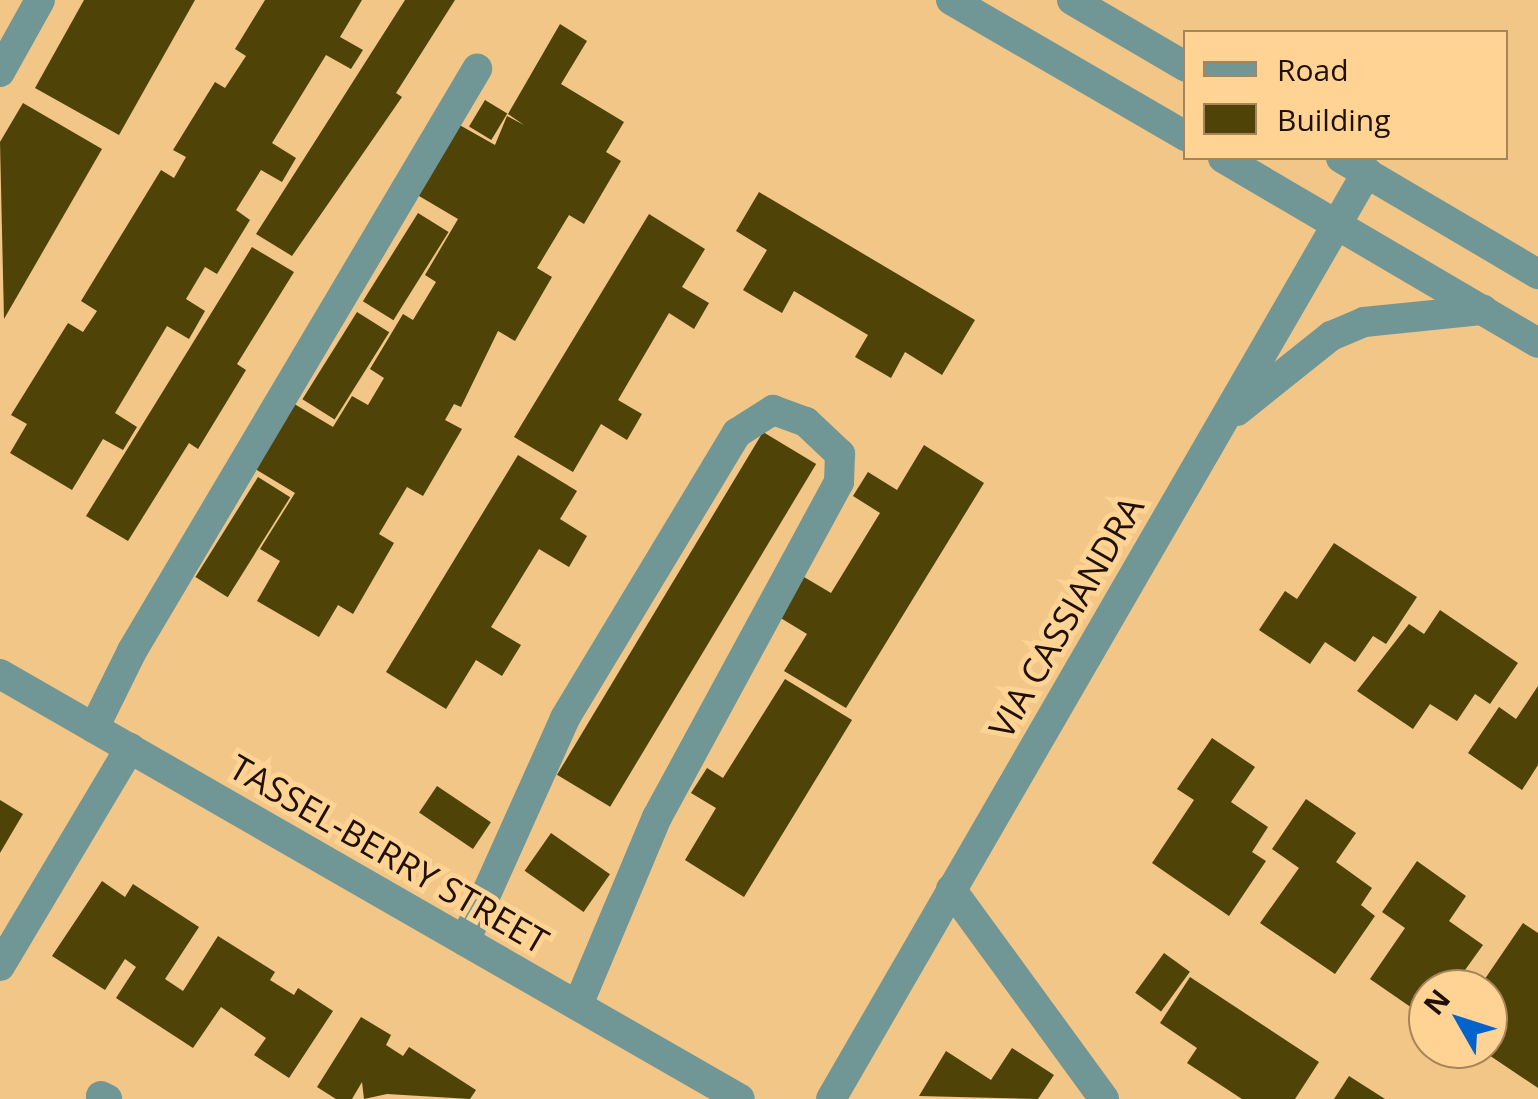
<!DOCTYPE html>
<style>
body{margin:0}
#map{position:relative;width:1538px;height:1099px;overflow:hidden;background:#f1c687;font-family:"Open Sans",sans-serif}
div>[style]{position:absolute}
.building>*{inset:0;background:#4f4308;transform-origin:0 0}
.minor>*{height:30px;margin:-15px;padding:0 15px;transform-origin:15px;border-radius:15px;background:#709696}
span{translate:-50% -50%;white-space:nowrap;text-align:center;line-height:1.15;-webkit-text-stroke:10px #fed394;paint-order:stroke}
.street-label{font-size:35px;color:#1f1000}
.legend{position:absolute;left:1183px;top:30px;width:325px;height:130px;box-sizing:border-box;background:#fed394;border:2px solid #a58559;margin:0;padding:12px 18px;list-style:none;font-size:30px;color:#1f1000}
.legend li{display:flex;align-items:center;gap:20px;height:50px}
.legend b{width:50px;border:2px solid #a58559}
.north{position:absolute;left:1408px;top:969px;width:100px;height:100px;box-sizing:border-box;background:#fed394;border:2px solid #a58559;border-radius:50%;rotate:309deg;font-size:28px;font-weight:700;line-height:40px;text-align:center;color:#1f1000}
.north::after{content:'';display:block;margin:auto;width:35px;height:45px;background:#0263cc;clip-path:polygon(50% 0,100% 100%,50% 72%,0 100%)}
</style>
<div id="map">
<div class="building">
<i style="clip-path:polygon(84px 0,195px 0,119px 135px,35px 88px)"></i>
<i style="clip-path:polygon(265px 0,362px 0,340px 37px,363px 50px,351px 69px,326px 55px,272px 143px,296px 158px,282px 182px,261px 170px,236px 210px,250px 220px,217px 274px,205px 267px,186px 299px,205px 311px,189px 339px,167px 326px,115px 413px,137px 427px,123px 450px,103px 439px,72px 490px,10px 453px,27px 424px,11px 415px,68px 323px,83px 332px,97px 311px,81px 301px,161px 170px,174px 178px,186px 157px,173px 150px,215px 82px,225px 88px,246px 56px,235px 49px)"></i>
<i style="clip-path:polygon(405px 0,455px 0,396px 93px,402px 97px,292px 256px,256px 234px)"></i>
<i style="clip-path:polygon(560px 24px,587px 41px,561px 84px,624px 122px,606px 152px,621px 161px,584px 224px,569px 215px,537px 268px,552px 277px,515px 341px,498px 331px,461px 407px,454px 404px,445px 420px,462px 429px,423px 496px,407px 487px,379px 534px,394px 543px,353px 614px,338px 605px,319px 637px,257px 601px,280px 561px,260px 549px,295px 493px,252px 467px,291px 402px,333px 427px,352px 396px,368px 405px,384px 378px,370px 369px,403px 314px,413px 320px,436px 282px,425px 275px,458px 219px,414px 193px,456px 123px,495px 145px,507px 116px,524px 125px,508px 114px)"></i>
<i style="left:485px;top:100px;width:26px;height:31px;rotate:31deg"></i>
<i style="clip-path:polygon(23px 103px,102px 149px,4px 319px,0 142px)"></i>
<i style="clip-path:polygon(759px 192px,975px 320px,942px 375px,905px 352px,891px 378px,855px 357px,868px 335px,794px 291px,782px 313px,743px 290px,767px 250px,736px 231px)"></i>
<i style="left:418px;top:213px;width:36px;height:104px;rotate:32deg"></i>
<i style="clip-path:polygon(649px 214px,705px 249px,682px 287px,709px 303px,694px 329px,669px 313px,618px 400px,642px 414px,627px 440px,601px 424px,573px 472px,514px 437px)"></i>
<i style="clip-path:polygon(252px 247px,294px 272px,237px 364px,246px 370px,198px 449px,189px 443px,128px 541px,86px 516px)"></i>
<i style="left:357px;top:312px;width:38px;height:103px;rotate:32deg"></i>
<i style="left:763px;top:432px;width:62px;height:400px;rotate:31deg"></i>
<i style="clip-path:polygon(924px 445px,984px 483px,846px 708px,784px 671px,807px 634px,779px 617px,804px 577px,831px 593px,880px 513px,853px 496px,868px 472px,897px 490px)"></i>
<i style="clip-path:polygon(518px 455px,577px 491px,560px 519px,587px 536px,569px 567px,539px 549px,491px 627px,521px 645px,502px 676px,476px 660px,446px 709px,386px 672px)"></i>
<i style="left:258px;top:477px;width:38px;height:118px;rotate:32deg"></i>
<i style="clip-path:polygon(1334px 543px,1417px 597px,1386px 644px,1373px 636px,1355px 662px,1325px 642px,1310px 664px,1259px 630px,1285px 591px,1297px 599px)"></i>
<i style="clip-path:polygon(1440px 610px,1518px 663px,1490px 704px,1475px 694px,1457px 721px,1430px 704px,1413px 729px,1357px 691px,1409px 624px,1424px 634px)"></i>
<i style="clip-path:polygon(785px 679px,852px 720px,744px 897px,685px 860px,716px 808px,691px 793px,707px 768px,723px 778px)"></i>
<i style="clip-path:polygon(1538px 686px,1538px 765px,1522px 790px,1468px 753px,1499px 707px,1516px 719px)"></i>
<i style="clip-path:polygon(1212px 738px,1255px 767px,1231px 802px,1268px 827px,1252px 852px,1266px 861px,1229px 916px,1152px 863px,1194px 800px,1177px 789px)"></i>
<i style="left:437px;top:786px;width:65px;height:32px;rotate:34deg"></i>
<i style="clip-path:polygon(1306px 799px,1356px 833px,1336px 862px,1372px 888px,1361px 905px,1375px 916px,1335px 974px,1260px 923px,1299px 868px,1272px 849px)"></i>
<i style="clip-path:polygon(0 800px,23px 814px,0 853px)"></i>
<i style="left:551px;top:833px;width:72px;height:46px;rotate:35deg"></i>
<i style="clip-path:polygon(1417px 861px,1466px 896px,1449px 921px,1483px 945px,1460px 977px,1470px 989px,1428px 989px,1428px 1019px,1370px 979px,1405px 928px,1382px 912px)"></i>
<i style="clip-path:polygon(102px 881px,125px 897px,133px 884px,199px 927px,165px 979px,183px 991px,218px 936px,275px 972px,270px 980px,294px 995px,298px 988px,333px 1011px,289px 1078px,254px 1055px,266px 1038px,221px 1007px,193px 1048px,116px 998px,136px 967px,125px 959px,105px 990px,52px 956px)"></i>
<i style="clip-path:polygon(1523px 923px,1538px 933px,1538px 1088px,1480px 1049px,1488px 1049px,1492px 1028px,1488px 989px,1478px 989px)"></i>
<i style="left:1164px;top:953px;width:32px;height:49px;rotate:36deg"></i>
<i style="clip-path:polygon(1190px 977px,1319px 1062px,1295px 1099px,1242px 1099px,1187px 1063px,1197px 1048px,1160px 1023px)"></i>
<i style="clip-path:polygon(361px 1017px,391px 1035px,386px 1045px,403px 1056px,409px 1047px,476px 1090px,470px 1099px,387px 1094px,364px 1099px,362px 1082px,352px 1099px,336px 1099px,317px 1087px)"></i>
<i style="clip-path:polygon(1012px 1048px,1054px 1075px,1038px 1099px,919px 1096px,946px 1051px,991px 1080px)"></i>
<i style="clip-path:polygon(1349px 1076px,1385px 1099px,1334px 1099px)"></i>
</div>
<div class="minor">
<i style="left:951px;top:0;width:272px;rotate:30.1deg"></i>
<i style="left:1072px;top:0;width:132px;rotate:30.4deg"></i>
<i style="left:0;top:72px;width:82px;rotate:-60.9deg"></i>
<i style="left:1223px;top:158px;width:365px;rotate:30.4deg"></i>
<i style="left:1341px;top:158px;width:229px;rotate:30.5deg"></i>
<i style="left:1237px;top:411px;width:120px;rotate:-38.6deg"></i>
<i style="left:1331px;top:336px;width:36px;rotate:-23deg"></i>
<i style="left:1364px;top:322px;width:120px;rotate:-5.8deg"></i>
<i style="left:0;top:674px;width:853px;rotate:29.87deg"></i>
<i style="left:94px;top:728px;width:86px;rotate:-63.7deg"></i>
<i style="left:132px;top:651px;width:677px;rotate:-59.34deg"></i>
<i style="left:951px;top:889px;width:260px;rotate:53.9deg"></i>
<i style="left:465px;top:941px;width:244px;rotate:-65.8deg"></i>
<i style="left:565px;top:718px;width:333px;rotate:-58.9deg"></i>
<i style="left:737px;top:433px;width:43px;rotate:-32.6deg"></i>
<i style="left:773px;top:410px;width:35px;rotate:20deg"></i>
<i style="left:806px;top:422px;width:47px;rotate:43.3deg"></i>
<i style="left:840px;top:454px;width:28px;rotate:92deg"></i>
<i style="left:839px;top:482px;width:381px;rotate:118.5deg"></i>
<i style="left:657px;top:817px;width:204px;rotate:112.8deg"></i>
<i style="left:0;top:966px;width:254px;rotate:-59.2deg"></i>
<i style="left:101px;top:1096px;width:7px;rotate:27deg"></i>
<i style="left:831px;top:1099px;width:1071px;rotate:-59.96deg"></i>
</div>
<div class="street-label">
<span style="left:1066px;top:617px;rotate:-60deg">VIA CASSIANDRA</span>
<span style="left:389px;top:854px;rotate:30deg">TASSEL-BERRY STREET</span>
</div>
<ul class="legend">
<li><b style="height:12px;background:#709696"></b>Road</li>
<li><b style="height:28px;background:#4f4308"></b>Building</li>
</ul>
<div class="north">N</div>
</div>
